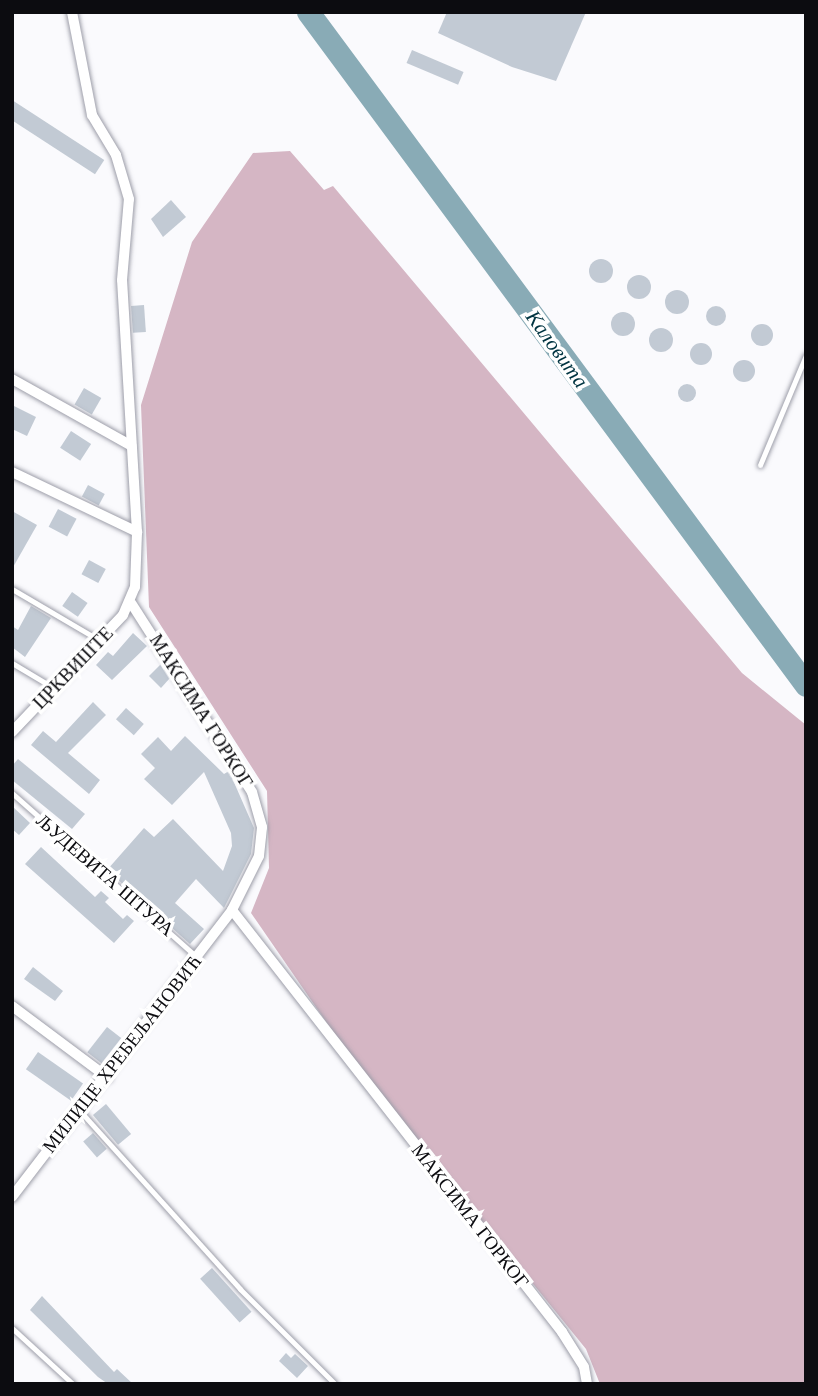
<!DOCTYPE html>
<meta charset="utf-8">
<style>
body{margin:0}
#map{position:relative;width:818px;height:1396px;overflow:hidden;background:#fafafd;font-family:"Libre Baskerville",serif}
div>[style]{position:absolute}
.forest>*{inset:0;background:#d5b6c4}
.river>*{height:23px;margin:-11.5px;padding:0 11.5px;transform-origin:11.5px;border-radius:11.5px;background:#89abb6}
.building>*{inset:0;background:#c2cad4;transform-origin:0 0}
.round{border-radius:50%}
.roads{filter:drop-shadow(0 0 2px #9d9ea9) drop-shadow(0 0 2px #9d9ea9)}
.service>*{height:5px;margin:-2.5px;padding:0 2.5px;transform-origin:2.5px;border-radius:2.5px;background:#fff}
.minor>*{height:10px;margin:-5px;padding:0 5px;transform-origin:5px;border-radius:5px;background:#fff}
span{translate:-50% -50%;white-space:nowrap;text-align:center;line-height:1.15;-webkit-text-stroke:7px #fff;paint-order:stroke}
.street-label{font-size:19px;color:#0c0c10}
.water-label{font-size:21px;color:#003441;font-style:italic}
.frame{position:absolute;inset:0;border:14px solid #0c0c10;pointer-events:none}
</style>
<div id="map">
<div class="forest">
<i style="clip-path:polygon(290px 151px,324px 190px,333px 186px,742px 673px,806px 725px,806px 1384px,600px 1384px,586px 1349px,360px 1071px,251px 913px,269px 868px,267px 791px,149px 607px,141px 405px,192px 242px,253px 153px)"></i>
</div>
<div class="river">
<i style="left:308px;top:12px;width:837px;rotate:53.5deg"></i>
</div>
<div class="building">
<i style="clip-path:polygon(447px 12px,586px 12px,556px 81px,512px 67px,438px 33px)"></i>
<i style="left:412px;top:50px;width:56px;height:14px;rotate:23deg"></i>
<i style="left:12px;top:100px;width:110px;height:17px;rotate:33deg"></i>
<i style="clip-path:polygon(171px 200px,186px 217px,163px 237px,151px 219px)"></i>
<i class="round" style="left:589px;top:259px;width:24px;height:24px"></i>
<i class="round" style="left:627px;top:275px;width:24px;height:24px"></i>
<i class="round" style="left:665px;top:290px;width:24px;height:24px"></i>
<i style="left:144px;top:305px;width:27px;height:13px;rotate:86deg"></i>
<i class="round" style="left:706px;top:306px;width:20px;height:20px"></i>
<i class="round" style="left:611px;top:312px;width:24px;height:24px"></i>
<i class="round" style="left:751px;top:324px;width:22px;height:22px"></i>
<i class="round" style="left:649px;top:328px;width:24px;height:24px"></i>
<i class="round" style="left:690px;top:343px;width:22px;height:22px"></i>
<i class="round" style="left:733px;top:360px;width:22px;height:22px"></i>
<i class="round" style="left:678px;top:384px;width:18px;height:18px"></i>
<i style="left:84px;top:388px;width:20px;height:19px;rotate:30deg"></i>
<i style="clip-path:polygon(12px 405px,36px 417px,27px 436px,12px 429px)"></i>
<i style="left:71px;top:431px;width:24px;height:20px;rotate:33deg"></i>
<i style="left:88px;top:485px;width:19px;height:13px;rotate:28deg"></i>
<i style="left:58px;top:509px;width:21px;height:20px;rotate:28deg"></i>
<i style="clip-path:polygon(12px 511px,37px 525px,12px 569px)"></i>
<i style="left:89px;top:560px;width:19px;height:16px;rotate:28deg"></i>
<i style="left:72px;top:592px;width:19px;height:17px;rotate:35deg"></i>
<i style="clip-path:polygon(31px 606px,51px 618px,25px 657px,12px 647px,12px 626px,18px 630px)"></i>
<i style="clip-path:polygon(133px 633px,147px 646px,112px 680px,96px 665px,108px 652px,113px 656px)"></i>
<i style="clip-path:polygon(161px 664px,170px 678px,161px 688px,149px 676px)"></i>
<i style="clip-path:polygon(93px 702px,106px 715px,68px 753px,100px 780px,89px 794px,31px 745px,43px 731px,56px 742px)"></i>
<i style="left:126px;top:708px;width:24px;height:15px;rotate:42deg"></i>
<i style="clip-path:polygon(185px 736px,224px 774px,229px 771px,254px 828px,251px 854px,224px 908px,196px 879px,175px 903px,204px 929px,190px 944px,107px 870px,144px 828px,154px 837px,173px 819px,223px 871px,232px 846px,231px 833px,204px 772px,172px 805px,144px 779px,155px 768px,141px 754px,158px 737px,171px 751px)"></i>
<i style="clip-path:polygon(18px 759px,85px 814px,72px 829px,12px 780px,12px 766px)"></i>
<i style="clip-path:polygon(12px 806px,30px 823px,19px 835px,12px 829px)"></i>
<i style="clip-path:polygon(41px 847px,95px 897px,101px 891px,109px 898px,105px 902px,123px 919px,127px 915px,134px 921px,114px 943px,25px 864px)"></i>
<i style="clip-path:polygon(33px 967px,63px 991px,55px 1001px,24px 979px)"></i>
<i style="left:107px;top:1027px;width:18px;height:32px;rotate:38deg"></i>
<i style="left:38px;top:1052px;width:55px;height:21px;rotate:35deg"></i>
<i style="left:106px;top:1104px;width:39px;height:17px;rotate:50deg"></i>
<i style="left:93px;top:1133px;width:21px;height:13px;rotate:49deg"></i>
<i style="left:212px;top:1268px;width:59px;height:16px;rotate:48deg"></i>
<i style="clip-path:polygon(42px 1296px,114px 1372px,117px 1369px,133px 1384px,108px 1384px,98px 1377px,30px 1310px)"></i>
<i style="clip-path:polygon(286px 1353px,291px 1358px,295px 1354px,308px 1366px,297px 1378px,279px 1361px)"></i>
</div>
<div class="roads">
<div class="service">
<i style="left:760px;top:465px;width:119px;rotate:-67.3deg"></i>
<i style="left:12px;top:589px;width:101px;rotate:30.4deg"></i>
<i style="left:12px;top:663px;width:49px;rotate:30.8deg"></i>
<i style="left:12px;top:793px;width:247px;rotate:41.6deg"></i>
<i style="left:80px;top:1111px;width:239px;rotate:48deg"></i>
<i style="left:240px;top:1289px;width:134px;rotate:45deg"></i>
<i style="left:12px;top:1328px;width:83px;rotate:42.6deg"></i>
</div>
<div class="minor">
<i style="left:12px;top:379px;width:137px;rotate:29.2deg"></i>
<i style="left:12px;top:472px;width:139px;rotate:25.6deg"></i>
<i style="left:12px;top:732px;width:161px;rotate:-46.5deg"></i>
<i style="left:123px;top:615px;width:30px;rotate:-67deg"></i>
<i style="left:135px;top:587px;width:55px;rotate:-87.9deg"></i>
<i style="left:137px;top:532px;width:252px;rotate:-93.4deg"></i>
<i style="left:122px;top:280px;width:81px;rotate:-85.1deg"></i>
<i style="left:129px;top:199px;width:46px;rotate:-106.5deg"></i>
<i style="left:116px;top:155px;width:47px;rotate:-121deg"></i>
<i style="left:92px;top:115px;width:105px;rotate:-101deg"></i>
<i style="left:232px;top:910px;width:536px;rotate:51.97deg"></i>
<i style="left:562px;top:1332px;width:41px;rotate:57.8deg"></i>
<i style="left:584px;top:1367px;width:17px;rotate:80deg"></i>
<i style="left:12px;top:1006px;width:119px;rotate:36.8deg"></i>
<i style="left:12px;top:1197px;width:362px;rotate:-52.5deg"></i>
<i style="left:232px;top:910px;width:60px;rotate:-63.4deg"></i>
<i style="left:259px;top:856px;width:29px;rotate:-84deg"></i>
<i style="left:262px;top:827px;width:36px;rotate:-106deg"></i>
<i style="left:252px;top:792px;width:224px;rotate:-122.6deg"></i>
</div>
</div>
<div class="street-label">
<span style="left:73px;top:668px;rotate:-46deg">ЦРКВИШТЕ</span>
<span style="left:201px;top:711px;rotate:58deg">МАКСИМА ГОРКОГ</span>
<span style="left:105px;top:875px;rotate:41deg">ЉУДЕВИТА ШТУРА</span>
<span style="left:122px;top:1054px;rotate:-52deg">МИЛИЦЕ ХРЕБЕЉАНОВИЋ</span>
<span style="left:470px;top:1216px;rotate:52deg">МАКСИМА ГОРКОГ</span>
</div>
<div class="water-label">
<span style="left:557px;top:349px;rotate:54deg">Каловита</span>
</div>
<div class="frame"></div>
</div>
